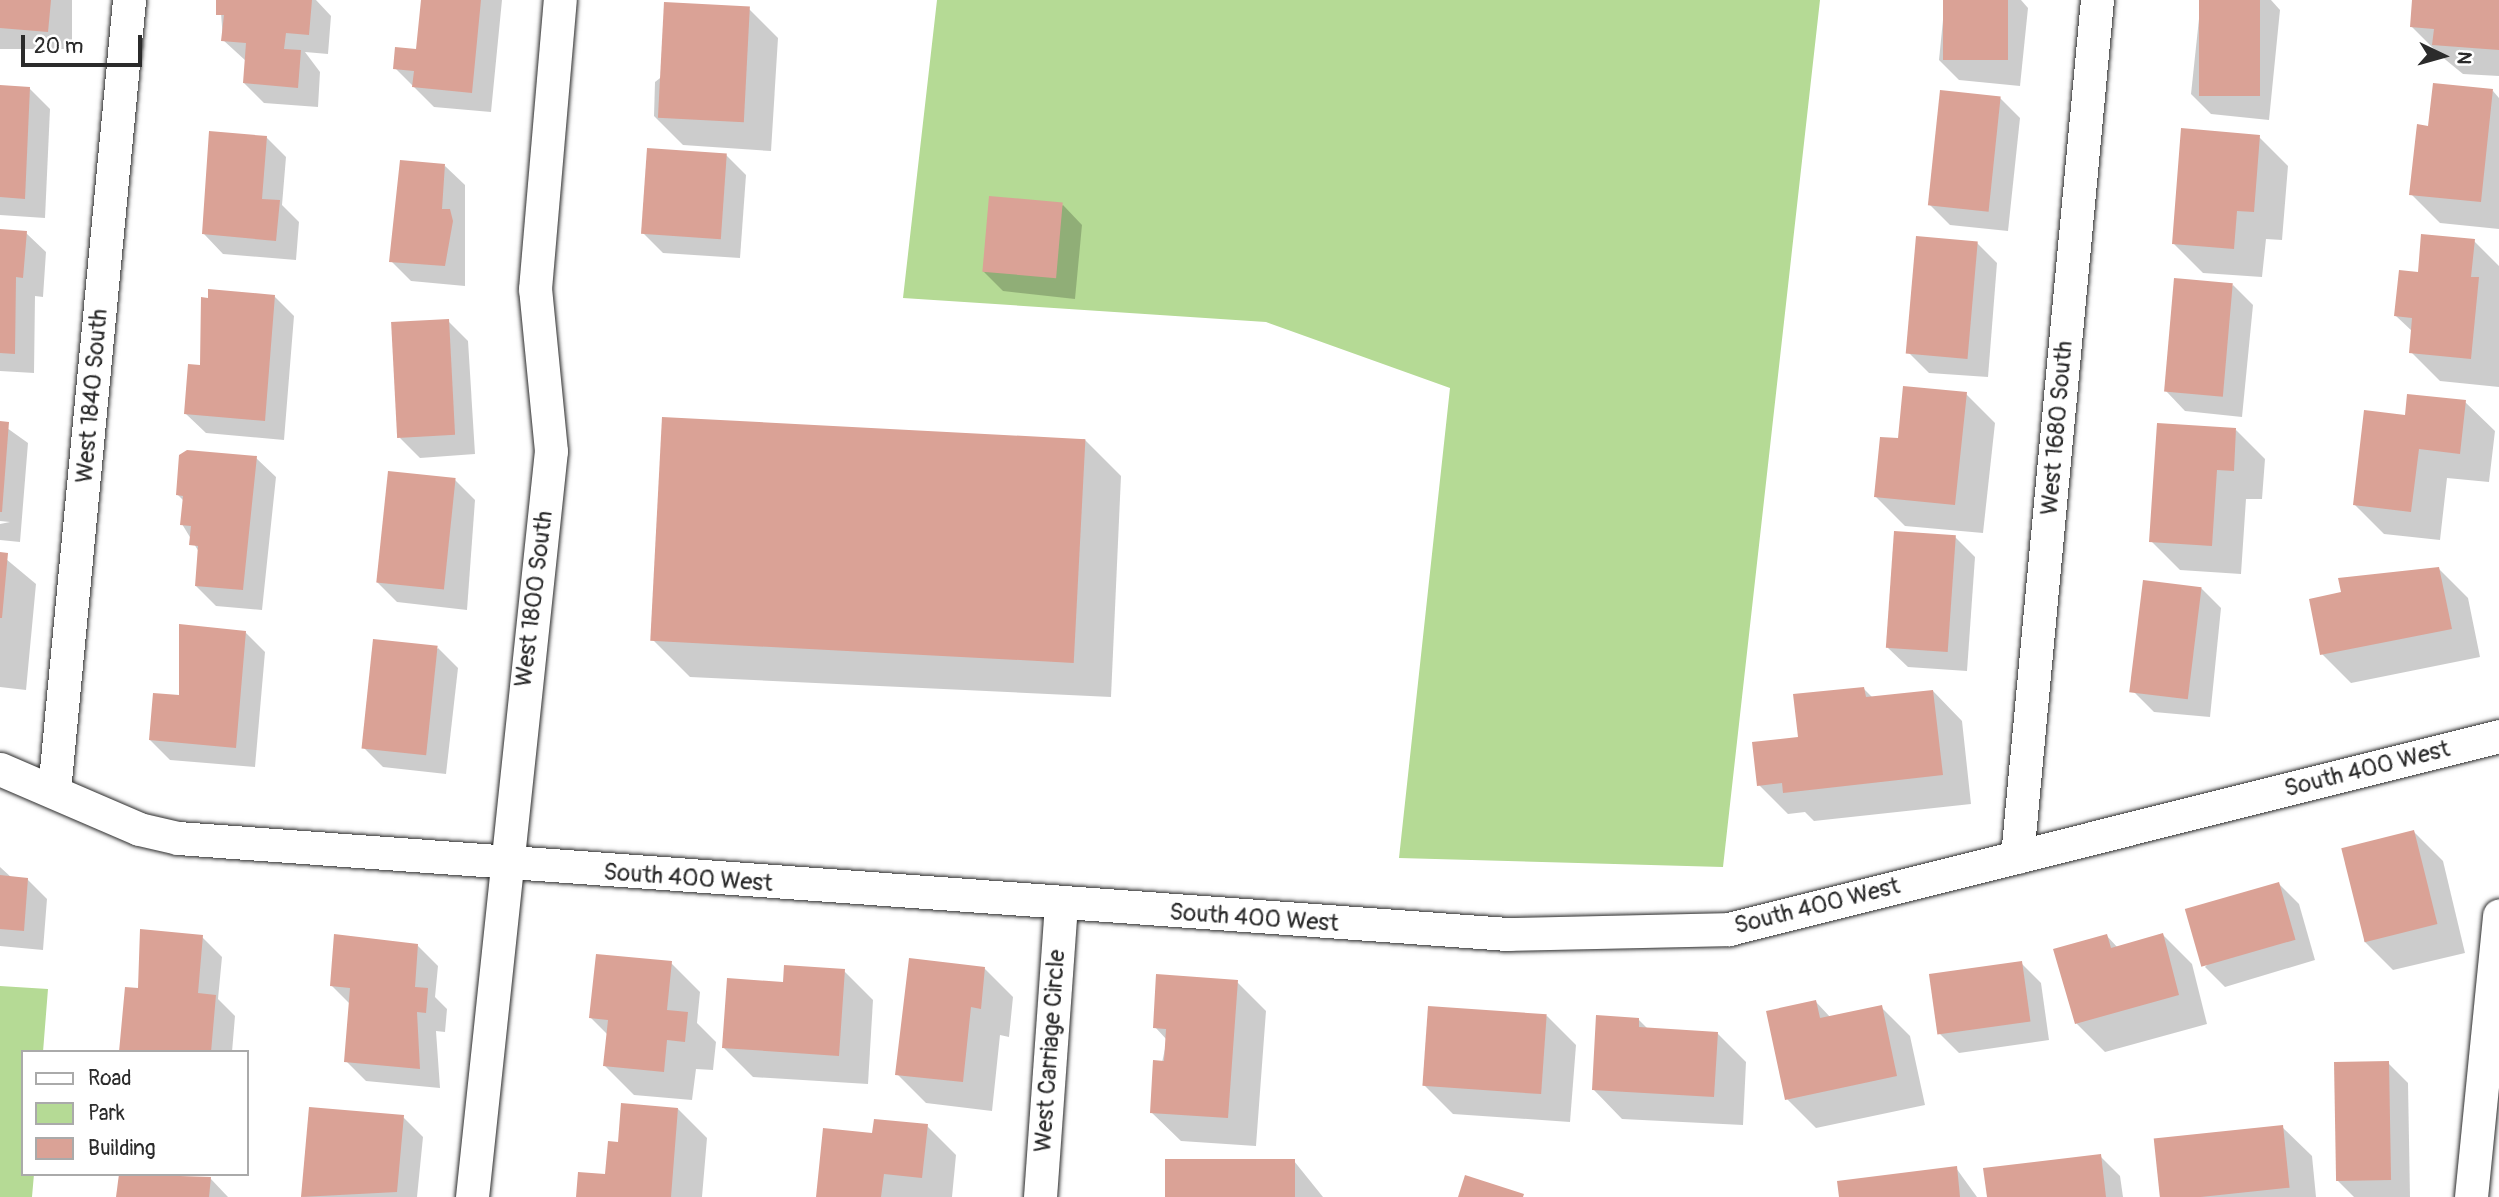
<!DOCTYPE html>
<style>
body{margin:0}
#map{position:relative;width:2499px;height:1197px;overflow:hidden;background:#fff;font-family:Pangolin,sans-serif}
div>[style]{position:absolute}
.green>*{inset:0;background:#b5da95}
.shadow>*{inset:0;background:#0003;transform-origin:0 0}
.building>*{inset:0;background:#daa296;transform-origin:0 0}
.roads{filter:drop-shadow(0 0 2px #2b2b2b) drop-shadow(0 0 2px #2b2b2b)}
.street>*{height:33px;margin:-16.5px;padding:0 16.5px;transform-origin:16.5px;border-radius:16.5px;background:#fff}
span{translate:-50% -50%;white-space:nowrap;text-align:center;line-height:1.15;-webkit-text-stroke:6px #fff;paint-order:stroke}
.street-label{font-size:24px;color:#2b2b2b}
.legend{position:absolute;left:21px;top:1050px;width:228px;height:126px;box-sizing:border-box;background:#fff;border:2px solid #aaa;margin:0;padding:9px 12px;list-style:none;font-size:21px;color:#2b2b2b}
.legend li{display:flex;align-items:center;gap:14px;height:35px}
.legend b{width:35px;border:2px solid #aaa}
.north{position:absolute;left:2408px;top:21px;width:70px;height:70px;-webkit-text-stroke:5px #fff;paint-order:stroke;rotate:95deg;font-size:19px;font-weight:700;line-height:28px;text-align:center;color:#2b2b2b}
.north::after{content:'';display:block;margin:auto;width:24px;height:32px;background:#2b2b2b;clip-path:polygon(50% 0,100% 100%,50% 72%,0 100%)}
.scale{position:absolute;left:21px;top:35px;width:121px;height:32px;box-sizing:border-box;border:4px solid #2b2b2b;border-top:0;padding-left:9px;font-size:21px;line-height:24px;white-space:nowrap;color:#2b2b2b;-webkit-text-stroke:5px #fff;paint-order:stroke}
</style>
<div id="map">
<div class="green">
<i style="clip-path:polygon(937px 0,1820px 0,1723px 867px,1399px 858px,1450px 388px,1266px 322px,903px 298px)"></i>
<i style="clip-path:polygon(0 986px,48px 989px,43px 1052px,23px 1052px,23px 1174px,34px 1174px,32px 1197px,0 1197px)"></i>
</div>
<div class="shadow">
<i style="left:0;top:0;width:72px;height:49px"></i>
<i style="clip-path:polygon(220px 0,316px 0,331px 16px,328px 54px,305px 52px,320px 72px,318px 107px,264px 103px,244px 83px,246px 61px,223px 40px)"></i>
<i style="clip-path:polygon(423px 0,502px 0,491px 112px,434px 107px,395px 68px,418px 51px)"></i>
<i style="clip-path:polygon(1945px 0,2021px 0,2028px 8px,2020px 86px,1959px 80px,1939px 60px)"></i>
<i style="clip-path:polygon(2201px 0,2271px 0,2280px 10px,2269px 120px,2211px 114px,2191px 94px)"></i>
<i style="clip-path:polygon(2414px 0,2499px 0,2499px 76px,2463px 74px,2441px 56px,2412px 27px)"></i>
<i style="clip-path:polygon(749px 9px,778px 38px,771px 151px,683px 145px,654px 116px,655px 82px)"></i>
<i style="clip-path:polygon(0 87px,30px 89px,50px 109px,45px 218px,0 215px)"></i>
<i style="clip-path:polygon(2493px 91px,2499px 98px,2499px 229px,2440px 223px,2411px 194px,2429px 128px)"></i>
<i style="clip-path:polygon(2000px 98px,2020px 118px,2008px 231px,1950px 225px,1930px 205px)"></i>
<i style="clip-path:polygon(266px 137px,286px 157px,282px 205px,299px 222px,296px 260px,223px 254px,204px 234px)"></i>
<i style="clip-path:polygon(2259px 137px,2288px 166px,2282px 240px,2266px 239px,2262px 277px,2203px 273px,2174px 244px)"></i>
<i style="clip-path:polygon(726px 155px,746px 175px,740px 258px,663px 253px,643px 233px)"></i>
<i style="clip-path:polygon(445px 166px,465px 185px,465px 286px,411px 281px,391px 261px)"></i>
<i style="clip-path:polygon(1063px 205px,1082px 225px,1075px 299px,1003px 291px,983px 271px)"></i>
<i style="clip-path:polygon(0 231px,26px 233px,46px 252px,43px 297px,35px 296px,34px 373px,0 371px)"></i>
<i style="clip-path:polygon(2474px 241px,2499px 266px,2499px 387px,2440px 381px,2411px 352px,2413px 332px,2396px 316px,2419px 274px)"></i>
<i style="clip-path:polygon(1977px 243px,1997px 263px,1988px 377px,1929px 373px,1909px 353px)"></i>
<i style="clip-path:polygon(2233px 285px,2253px 305px,2242px 417px,2185px 411px,2166px 391px)"></i>
<i style="clip-path:polygon(274px 296px,294px 316px,284px 440px,206px 433px,186px 414px,202px 367px,203px 299px)"></i>
<i style="clip-path:polygon(448px 321px,468px 341px,475px 454px,420px 458px,400px 438px)"></i>
<i style="clip-path:polygon(1966px 394px,1995px 423px,1983px 533px,1905px 526px,1876px 497px)"></i>
<i style="clip-path:polygon(2465px 402px,2495px 431px,2489px 482px,2447px 478px,2440px 540px,2384px 534px,2355px 505px,2407px 417px)"></i>
<i style="clip-path:polygon(0 423px,28px 443px,20px 542px,0 540px,0 524px,10px 522px,0 521px)"></i>
<i style="clip-path:polygon(2236px 430px,2265px 459px,2262px 499px,2246px 499px,2241px 574px,2180px 570px,2151px 541px)"></i>
<i style="clip-path:polygon(1084px 439px,1121px 476px,1111px 697px,690px 677px,653px 640px)"></i>
<i style="clip-path:polygon(256px 458px,276px 477px,262px 610px,216px 606px,196px 586px,199px 552px,182px 524px,184px 501px,177px 494px)"></i>
<i style="clip-path:polygon(455px 480px,475px 500px,467px 610px,397px 602px,377px 582px)"></i>
<i style="clip-path:polygon(1955px 537px,1975px 557px,1967px 671px,1908px 667px,1888px 648px)"></i>
<i style="clip-path:polygon(0 554px,36px 584px,26px 690px,0 687px)"></i>
<i style="clip-path:polygon(2439px 569px,2468px 598px,2480px 657px,2351px 683px,2322px 654px,2343px 593px,2340px 579px)"></i>
<i style="clip-path:polygon(2201px 588px,2221px 608px,2210px 717px,2154px 712px,2134px 692px)"></i>
<i style="clip-path:polygon(245px 632px,265px 652px,255px 767px,170px 760px,150px 740px)"></i>
<i style="clip-path:polygon(438px 648px,458px 668px,446px 774px,383px 767px,363px 747px)"></i>
<i style="clip-path:polygon(1864px 689px,1873px 698px,1933px 691px,1962px 721px,1971px 804px,1814px 821px,1805px 812px,1788px 814px,1759px 785px,1800px 738px)"></i>
<i style="clip-path:polygon(2414px 832px,2443px 861px,2465px 953px,2393px 970px,2364px 941px)"></i>
<i style="clip-path:polygon(0 867px,12px 878px,27px 879px,47px 899px,43px 950px,0 946px)"></i>
<i style="clip-path:polygon(2279px 884px,2299px 904px,2315px 960px,2225px 987px,2205px 967px)"></i>
<i style="clip-path:polygon(2163px 935px,2192px 964px,2207px 1024px,2105px 1052px,2076px 1023px,2107px 936px,2118px 948px)"></i>
<i style="clip-path:polygon(202px 937px,222px 957px,218px 999px,235px 1016px,232px 1052px,121px 1052px,140px 990px)"></i>
<i style="clip-path:polygon(418px 946px,438px 966px,435px 997px,447px 1009px,445px 1032px,436px 1031px,440px 1088px,366px 1081px,346px 1061px,351px 1005px,331px 985px)"></i>
<i style="clip-path:polygon(671px 963px,700px 992px,697px 1023px,716px 1042px,713px 1070px,696px 1069px,692px 1100px,634px 1095px,605px 1066px,608px 1035px,591px 1018px)"></i>
<i style="clip-path:polygon(2021px 963px,2041px 983px,2049px 1040px,1959px 1053px,1939px 1033px)"></i>
<i style="clip-path:polygon(984px 968px,1013px 997px,1009px 1037px,1000px 1035px,992px 1111px,926px 1103px,897px 1074px)"></i>
<i style="clip-path:polygon(844px 971px,873px 1000px,868px 1084px,753px 1077px,724px 1048px,785px 983px)"></i>
<i style="clip-path:polygon(1237px 982px,1266px 1011px,1256px 1146px,1181px 1141px,1151px 1112px,1167px 1040px,1155px 1027px)"></i>
<i style="clip-path:polygon(1816px 1002px,1831px 1018px,1881px 1007px,1910px 1036px,1925px 1105px,1816px 1128px,1787px 1099px)"></i>
<i style="clip-path:polygon(1547px 1016px,1576px 1045px,1570px 1122px,1453px 1114px,1424px 1085px)"></i>
<i style="clip-path:polygon(1638px 1019px,1649px 1030px,1717px 1033px,1746px 1062px,1743px 1125px,1622px 1119px,1593px 1089px)"></i>
<i style="clip-path:polygon(2388px 1063px,2408px 1083px,2410px 1197px,2354px 1197px,2338px 1181px)"></i>
<i style="clip-path:polygon(310px 1109px,403px 1117px,423px 1137px,417px 1197px,303px 1197px)"></i>
<i style="clip-path:polygon(678px 1109px,707px 1138px,702px 1197px,578px 1197px,606px 1176px,620px 1144px)"></i>
<i style="clip-path:polygon(927px 1126px,956px 1155px,952px 1197px,817px 1197px,874px 1135px)"></i>
<i style="clip-path:polygon(2282px 1127px,2312px 1156px,2316px 1197px,2162px 1197px,2156px 1140px)"></i>
<i style="clip-path:polygon(2100px 1156px,2120px 1176px,2123px 1197px,1988px 1197px)"></i>
<i style="clip-path:polygon(1294px 1161px,1323px 1197px,1167px 1197px)"></i>
<i style="clip-path:polygon(1956px 1168px,1977px 1197px,1841px 1197px)"></i>
<i style="clip-path:polygon(121px 1174px,210px 1178px,228px 1197px,118px 1197px)"></i>
</div>
<div class="building">
<i style="clip-path:polygon(0 0,51px 0,48px 32px,0 28px)"></i>
<i style="clip-path:polygon(216px 0,312px 0,309px 35px,286px 33px,284px 49px,301px 50px,298px 88px,243px 83px,246px 43px,221px 41px,224px 15px,216px 15px)"></i>
<i style="clip-path:polygon(421px 0,481px 0,472px 93px,412px 87px,414px 71px,393px 69px,395px 47px,416px 49px)"></i>
<i style="left:1943px;top:0;width:65px;height:60px"></i>
<i style="left:2199px;top:0;width:61px;height:96px"></i>
<i style="clip-path:polygon(2412px 0,2499px 0,2499px 50px,2432px 45px,2434px 29px,2410px 27px)"></i>
<i style="left:664px;top:2px;width:86px;height:116px;rotate:3deg"></i>
<i style="clip-path:polygon(2433px 83px,2493px 89px,2481px 202px,2409px 195px,2417px 124px,2428px 126px)"></i>
<i style="clip-path:polygon(0 85px,30px 87px,25px 199px,0 197px)"></i>
<i style="left:1940px;top:90px;width:61px;height:116px;rotate:6deg"></i>
<i style="clip-path:polygon(2181px 128px,2260px 135px,2254px 212px,2237px 211px,2234px 249px,2172px 244px)"></i>
<i style="clip-path:polygon(209px 131px,267px 136px,262px 199px,280px 200px,276px 241px,202px 234px)"></i>
<i style="left:647px;top:148px;width:80px;height:86px;rotate:4deg"></i>
<i style="clip-path:polygon(400px 160px,445px 164px,442px 209px,450px 209px,453px 221px,445px 266px,389px 262px)"></i>
<i style="left:989px;top:196px;width:74px;height:76px;rotate:5deg"></i>
<i style="clip-path:polygon(0 229px,27px 231px,23px 278px,16px 277px,15px 354px,0 353px)"></i>
<i style="clip-path:polygon(2421px 234px,2475px 239px,2471px 277px,2479px 277px,2471px 359px,2409px 353px,2412px 318px,2394px 316px,2399px 270px,2418px 272px)"></i>
<i style="left:1916px;top:236px;width:62px;height:118px;rotate:5deg"></i>
<i style="left:2174px;top:278px;width:59px;height:114px;rotate:5deg"></i>
<i style="clip-path:polygon(208px 289px,275px 295px,265px 421px,184px 414px,188px 364px,200px 365px,201px 297px,208px 298px)"></i>
<i style="left:449px;top:319px;width:116px;height:58px;rotate:87deg"></i>
<i style="clip-path:polygon(1903px 386px,1967px 392px,1955px 505px,1874px 497px,1880px 437px,1898px 438px)"></i>
<i style="clip-path:polygon(2407px 394px,2466px 400px,2460px 454px,2419px 449px,2411px 512px,2353px 505px,2364px 410px,2405px 415px)"></i>
<i style="left:662px;top:417px;width:424px;height:224px;rotate:3deg"></i>
<i style="clip-path:polygon(0 421px,9px 422px,2px 512px,0 512px)"></i>
<i style="clip-path:polygon(2157px 423px,2236px 428px,2234px 471px,2217px 470px,2212px 546px,2149px 542px)"></i>
<i style="clip-path:polygon(187px 450px,257px 456px,243px 590px,195px 586px,198px 546px,189px 545px,191px 526px,180px 525px,183px 496px,176px 495px,179px 455px)"></i>
<i style="left:388px;top:471px;width:68px;height:112px;rotate:6deg"></i>
<i style="left:1894px;top:531px;width:62px;height:117px;rotate:4deg"></i>
<i style="clip-path:polygon(0 552px,8px 553px,2px 618px,0 618px)"></i>
<i style="clip-path:polygon(2439px 567px,2452px 629px,2320px 655px,2309px 599px,2341px 592px,2338px 578px)"></i>
<i style="left:2143px;top:580px;width:59px;height:113px;rotate:7deg"></i>
<i style="clip-path:polygon(179px 624px,246px 631px,236px 748px,149px 740px,153px 693px,179px 695px)"></i>
<i style="left:373px;top:639px;width:65px;height:110px;rotate:6deg"></i>
<i style="clip-path:polygon(1864px 687px,1866px 697px,1933px 690px,1943px 775px,1783px 793px,1782px 783px,1757px 786px,1752px 742px,1798px 737px,1793px 694px)"></i>
<i style="left:2414px;top:830px;width:97px;height:75px;rotate:76deg"></i>
<i style="clip-path:polygon(0 875px,28px 878px,24px 931px,0 929px)"></i>
<i style="left:2279px;top:882px;width:60px;height:98px;rotate:74deg"></i>
<i style="clip-path:polygon(140px 929px,203px 935px,198px 993px,216px 995px,211px 1052px,119px 1052px,125px 987px,138px 988px)"></i>
<i style="clip-path:polygon(2163px 933px,2179px 995px,2075px 1024px,2053px 949px,2107px 934px,2111px 948px)"></i>
<i style="clip-path:polygon(334px 934px,418px 944px,415px 987px,428px 988px,426px 1013px,417px 1012px,420px 1069px,344px 1062px,350px 988px,330px 986px)"></i>
<i style="clip-path:polygon(596px 954px,672px 961px,667px 1010px,688px 1012px,685px 1042px,667px 1040px,664px 1072px,603px 1066px,608px 1020px,589px 1018px)"></i>
<i style="clip-path:polygon(909px 958px,985px 967px,981px 1009px,971px 1007px,963px 1082px,895px 1075px)"></i>
<i style="left:2022px;top:961px;width:61px;height:94px;rotate:82deg"></i>
<i style="clip-path:polygon(784px 965px,845px 969px,839px 1056px,722px 1048px,727px 978px,783px 982px)"></i>
<i style="clip-path:polygon(1156px 974px,1238px 980px,1228px 1118px,1150px 1113px,1153px 1060px,1164px 1061px,1166px 1029px,1153px 1028px)"></i>
<i style="clip-path:polygon(1816px 1000px,1820px 1018px,1882px 1005px,1897px 1076px,1785px 1100px,1766px 1011px)"></i>
<i style="left:1428px;top:1006px;width:119px;height:80px;rotate:4deg"></i>
<i style="clip-path:polygon(1596px 1015px,1639px 1018px,1639px 1027px,1718px 1032px,1714px 1097px,1592px 1090px)"></i>
<i style="left:2389px;top:1061px;width:119px;height:55px;rotate:89deg"></i>
<i style="clip-path:polygon(621px 1103px,678px 1108px,671px 1197px,576px 1197px,578px 1172px,605px 1174px,608px 1141px,618px 1142px)"></i>
<i style="clip-path:polygon(309px 1107px,404px 1115px,397px 1192px,301px 1197px)"></i>
<i style="clip-path:polygon(874px 1119px,928px 1124px,922px 1178px,884px 1174px,881px 1197px,816px 1197px,823px 1128px,872px 1133px)"></i>
<i style="left:2283px;top:1125px;width:63px;height:130px;rotate:84deg"></i>
<i style="clip-path:polygon(2101px 1154px,2106px 1197px,1987px 1197px,1983px 1168px)"></i>
<i style="left:1295px;top:1159px;width:38px;height:130px;rotate:90deg"></i>
<i style="clip-path:polygon(1957px 1166px,1960px 1197px,1839px 1197px,1837px 1181px)"></i>
<i style="clip-path:polygon(119px 1174px,211px 1177px,209px 1197px,116px 1197px)"></i>
<i style="clip-path:polygon(1465px 1175px,1524px 1194px,1523px 1197px,1458px 1197px)"></i>
</div>
<div class="roads">
<div class="street">
<i style="left:0;top:769px;width:151px;rotate:23.3deg"></i>
<i style="left:139px;top:829px;width:40px;rotate:13deg"></i>
<i style="left:178px;top:838px;width:1334px;rotate:4.13deg"></i>
<i style="left:1509px;top:934px;width:220px;rotate:-1.3deg"></i>
<i style="left:1729px;top:929px;width:794px;rotate:-14.07deg"></i>
<i style="left:54px;top:791px;width:795px;rotate:-84.58deg"></i>
<i style="left:2017px;top:857px;width:861px;rotate:-84.67deg"></i>
<i style="left:472px;top:1197px;width:750px;rotate:-83.96deg"></i>
<i style="left:551px;top:451px;width:163px;rotate:-95.6deg"></i>
<i style="left:535px;top:289px;width:290px;rotate:-85.1deg"></i>
<i style="left:1040px;top:1197px;width:292px;rotate:-85.9deg"></i>
<i style="left:2471px;top:1197px;width:283px;rotate:-84.3deg"></i>
</div>
</div>
<div class="street-label">
<span style="left:92px;top:396px;rotate:-85deg">West 1840 South</span>
<span style="left:2057px;top:428px;rotate:-85deg">West 1680 South</span>
<span style="left:534px;top:599px;rotate:-83deg">West 1800 South</span>
<span style="left:2367px;top:769px;rotate:-14deg">South 400 West</span>
<span style="left:688px;top:878px;rotate:4deg">South 400 West</span>
<span style="left:1817px;top:906px;rotate:-14deg">South 400 West</span>
<span style="left:1254px;top:918px;rotate:4deg">South 400 West</span>
<span style="left:1050px;top:1051px;rotate:-86deg">West Carriage Circle</span>
</div>
<ul class="legend">
<li><b style="height:9px;background:#fff"></b>Road</li>
<li><b style="height:19px;background:#b5da95"></b>Park</li>
<li><b style="height:19px;background:#daa296"></b>Building</li>
</ul>
<div class="north">N</div>
<div class="scale">20 m</div>
</div>
